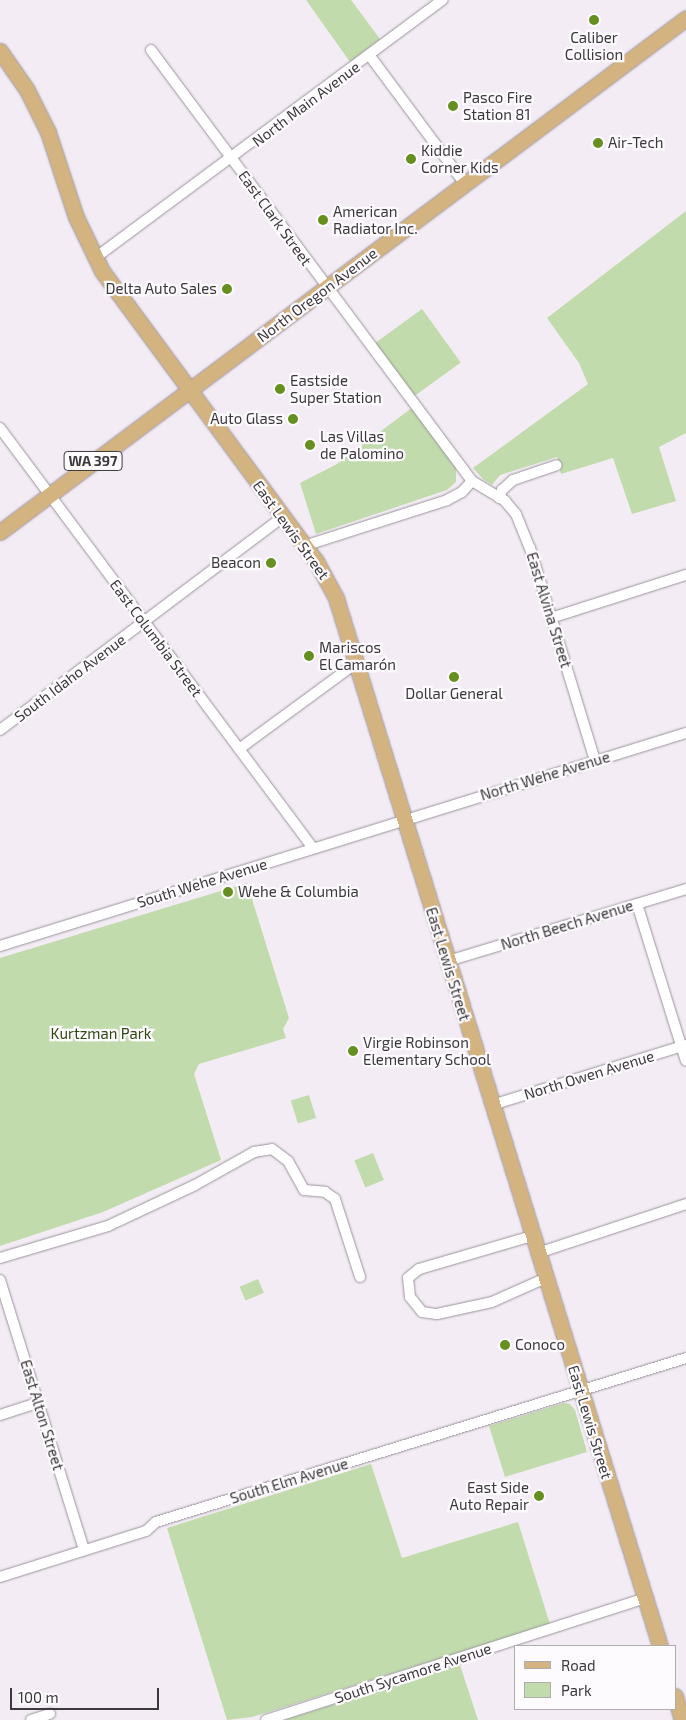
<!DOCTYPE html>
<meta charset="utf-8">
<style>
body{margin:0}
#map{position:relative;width:686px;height:1720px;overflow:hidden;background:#f4ecf5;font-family:"Exo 2",sans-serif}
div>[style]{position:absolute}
.green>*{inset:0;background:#c1dbac;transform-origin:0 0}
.roads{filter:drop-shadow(0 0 1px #9a939b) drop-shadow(0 0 1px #9a939b)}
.street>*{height:10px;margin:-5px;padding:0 5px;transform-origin:5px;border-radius:5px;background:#fff}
.primary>*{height:15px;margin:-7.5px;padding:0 7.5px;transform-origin:7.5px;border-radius:7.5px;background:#d3b37f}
.dots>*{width:14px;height:14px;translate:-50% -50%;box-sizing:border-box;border:2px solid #fefbff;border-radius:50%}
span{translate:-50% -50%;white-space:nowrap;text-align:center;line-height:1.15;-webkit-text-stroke:4.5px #fefbff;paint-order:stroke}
.shield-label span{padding:1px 4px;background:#fefbff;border:1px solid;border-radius:4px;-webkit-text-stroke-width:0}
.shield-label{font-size:14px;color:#3c393c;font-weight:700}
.poi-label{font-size:15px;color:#3c393c}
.left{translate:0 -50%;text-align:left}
.right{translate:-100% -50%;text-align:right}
.street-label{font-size:15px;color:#3c393c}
.park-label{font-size:15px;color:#2e4810}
.legend{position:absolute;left:514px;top:1645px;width:162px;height:65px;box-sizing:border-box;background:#fefbff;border:1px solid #b0adb1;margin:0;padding:6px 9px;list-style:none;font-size:15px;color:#3c393c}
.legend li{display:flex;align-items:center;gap:10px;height:25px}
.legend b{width:25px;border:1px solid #b0adb1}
.scale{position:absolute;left:10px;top:1688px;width:149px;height:22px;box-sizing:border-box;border:2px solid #3c393c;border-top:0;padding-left:6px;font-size:15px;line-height:18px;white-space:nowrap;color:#3c393c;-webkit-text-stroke:4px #fefbff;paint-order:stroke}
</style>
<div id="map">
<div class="green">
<i style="clip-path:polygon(306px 0,351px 0,380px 39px,350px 62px)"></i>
<i style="clip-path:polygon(686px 211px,686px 433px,659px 447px,676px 501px,632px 514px,613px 458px,561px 474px,557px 457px,500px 475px,492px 485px,484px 480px,473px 468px,588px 384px,579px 363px,547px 318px)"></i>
<i style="left:422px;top:309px;width:66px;height:58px;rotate:54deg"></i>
<i style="clip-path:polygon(413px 407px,456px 466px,456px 482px,447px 490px,316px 534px,300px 483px,337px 464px)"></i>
<i style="clip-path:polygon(247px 883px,289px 1018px,283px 1029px,286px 1038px,199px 1064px,194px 1074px,221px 1160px,103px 1212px,0 1246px,0 958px)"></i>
<i style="left:309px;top:1095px;width:24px;height:19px;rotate:73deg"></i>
<i style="left:373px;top:1153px;width:29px;height:20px;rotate:68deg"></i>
<i style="left:258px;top:1279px;width:15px;height:20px;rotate:67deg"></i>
<i style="clip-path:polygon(564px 1403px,570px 1404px,575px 1410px,587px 1452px,505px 1477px,489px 1426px)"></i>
<i style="clip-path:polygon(371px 1464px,402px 1558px,518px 1522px,550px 1624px,252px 1717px,227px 1720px,167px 1528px)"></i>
<i style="clip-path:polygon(460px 1665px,478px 1720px,284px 1720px)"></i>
</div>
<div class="roads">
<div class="street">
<i style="left:151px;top:50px;width:537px;rotate:53.32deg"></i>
<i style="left:472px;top:481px;width:39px;rotate:31deg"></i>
<i style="left:505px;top:501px;width:17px;rotate:50deg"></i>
<i style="left:516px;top:514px;width:37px;rotate:68deg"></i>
<i style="left:530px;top:548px;width:222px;rotate:73deg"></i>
<i style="left:370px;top:56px;width:159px;rotate:53.4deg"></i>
<i style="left:95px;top:258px;width:433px;rotate:-36.6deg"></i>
<i style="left:0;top:428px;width:524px;rotate:53.31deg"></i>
<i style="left:499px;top:498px;width:9px;rotate:-69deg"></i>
<i style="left:502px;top:490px;width:15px;rotate:-42deg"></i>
<i style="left:513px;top:480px;width:46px;rotate:-18.8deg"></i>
<i style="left:304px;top:546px;width:150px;rotate:-17.8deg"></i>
<i style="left:447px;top:500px;width:17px;rotate:-28deg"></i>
<i style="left:462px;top:492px;width:15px;rotate:-48deg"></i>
<i style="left:551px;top:618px;width:142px;rotate:-17.7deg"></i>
<i style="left:0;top:730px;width:354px;rotate:-37deg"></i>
<i style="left:239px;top:749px;width:145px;rotate:-36.3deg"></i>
<i style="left:637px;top:904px;width:164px;rotate:72.7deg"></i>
<i style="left:0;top:946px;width:718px;rotate:-17.25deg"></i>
<i style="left:448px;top:961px;width:249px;rotate:-16.8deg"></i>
<i style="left:492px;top:1105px;width:203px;rotate:-17.2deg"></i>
<i style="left:532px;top:1236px;width:118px;rotate:163.7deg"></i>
<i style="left:419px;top:1269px;width:14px;rotate:141deg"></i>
<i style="left:408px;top:1278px;width:19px;rotate:84deg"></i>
<i style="left:410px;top:1297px;width:19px;rotate:51deg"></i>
<i style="left:422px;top:1312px;width:15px;rotate:8deg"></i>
<i style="left:437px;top:1314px;width:56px;rotate:-12.3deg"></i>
<i style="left:492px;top:1302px;width:59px;rotate:-24deg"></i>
<i style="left:538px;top:1253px;width:156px;rotate:-18.3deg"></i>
<i style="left:0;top:1258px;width:113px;rotate:-16.5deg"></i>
<i style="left:108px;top:1226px;width:96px;rotate:-25.2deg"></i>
<i style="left:195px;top:1185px;width:68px;rotate:-29.2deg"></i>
<i style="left:254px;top:1152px;width:18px;rotate:-9deg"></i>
<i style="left:272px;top:1149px;width:20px;rotate:37deg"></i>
<i style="left:288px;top:1161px;width:33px;rotate:61deg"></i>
<i style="left:304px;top:1190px;width:21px;rotate:5deg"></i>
<i style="left:325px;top:1192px;width:12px;rotate:35deg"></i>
<i style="left:335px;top:1199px;width:82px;rotate:72.2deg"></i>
<i style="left:0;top:1280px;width:283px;rotate:72.7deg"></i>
<i style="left:0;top:1415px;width:40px;rotate:-18deg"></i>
<i style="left:0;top:1577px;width:153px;rotate:-17.5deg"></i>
<i style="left:146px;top:1531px;width:13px;rotate:-42deg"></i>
<i style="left:156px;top:1522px;width:555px;rotate:-17.19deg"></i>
<i style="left:31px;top:1720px;width:20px;rotate:-18deg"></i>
<i style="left:266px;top:1720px;width:398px;rotate:-17.8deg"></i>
</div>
<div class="primary">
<i style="left:0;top:51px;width:47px;rotate:55.3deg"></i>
<i style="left:27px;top:90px;width:47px;rotate:63.4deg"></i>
<i style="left:48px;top:132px;width:89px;rotate:71.8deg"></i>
<i style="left:76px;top:217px;width:60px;rotate:64.3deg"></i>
<i style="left:102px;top:271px;width:360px;rotate:53.6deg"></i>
<i style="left:316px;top:561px;width:42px;rotate:61.6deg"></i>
<i style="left:336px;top:598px;width:1097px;rotate:72.82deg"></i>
<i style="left:0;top:532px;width:857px;rotate:-36.84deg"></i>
<i style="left:675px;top:1696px;width:25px;rotate:74deg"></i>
</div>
</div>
<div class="dots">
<i style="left:594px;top:20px;background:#658f1f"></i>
<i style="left:453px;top:106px;background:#658f1f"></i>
<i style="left:598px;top:143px;background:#658f1f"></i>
<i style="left:411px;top:159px;background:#658f1f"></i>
<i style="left:323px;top:220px;background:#658f1f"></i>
<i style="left:227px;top:289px;background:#658f1f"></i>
<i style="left:280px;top:389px;background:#658f1f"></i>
<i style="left:293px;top:419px;background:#658f1f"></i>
<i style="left:310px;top:445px;background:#658f1f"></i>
<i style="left:271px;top:563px;background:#658f1f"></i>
<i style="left:309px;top:656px;background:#658f1f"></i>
<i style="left:454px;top:677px;background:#658f1f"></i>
<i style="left:228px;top:892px;background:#658f1f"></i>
<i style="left:353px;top:1051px;background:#658f1f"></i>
<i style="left:505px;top:1345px;background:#658f1f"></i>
<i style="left:539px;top:1496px;background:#658f1f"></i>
</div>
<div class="shield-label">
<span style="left:93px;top:461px">WA 397</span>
</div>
<div class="poi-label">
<span style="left:594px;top:46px">Caliber<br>Collision</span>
<span class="left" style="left:463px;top:106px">Pasco Fire<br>Station 81</span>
<span class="left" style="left:608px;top:143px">Air-Tech</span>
<span class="left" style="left:421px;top:159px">Kiddie<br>Corner Kids</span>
<span class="left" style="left:333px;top:220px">American<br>Radiator Inc.</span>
<span class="right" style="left:217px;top:289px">Delta Auto Sales</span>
<span class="left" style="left:290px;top:389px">Eastside<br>Super Station</span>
<span class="right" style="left:283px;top:419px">Auto Glass</span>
<span class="left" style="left:320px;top:445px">Las Villas<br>de Palomino</span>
<span class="right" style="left:261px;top:563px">Beacon</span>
<span class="left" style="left:319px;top:656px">Mariscos<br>El Camarón</span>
<span style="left:454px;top:694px">Dollar General</span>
<span class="left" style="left:238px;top:892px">Wehe &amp; Columbia</span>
<span class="left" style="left:363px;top:1051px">Virgie Robinson<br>Elementary School</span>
<span class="left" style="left:515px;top:1345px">Conoco</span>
<span class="right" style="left:529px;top:1496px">East Side<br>Auto Repair</span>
</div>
<div class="street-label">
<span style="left:306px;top:104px;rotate:-37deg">North Main Avenue</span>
<span style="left:275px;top:218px;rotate:54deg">East Clark Street</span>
<span style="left:317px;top:295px;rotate:-37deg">North Oregon Avenue</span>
<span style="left:291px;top:530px;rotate:54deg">East Lewis Street</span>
<span style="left:549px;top:610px;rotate:73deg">East Alvina Street</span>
<span style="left:156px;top:638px;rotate:53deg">East Columbia Street</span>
<span style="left:70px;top:678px;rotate:-37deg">South Idaho Avenue</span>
<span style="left:545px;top:776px;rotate:-17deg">North Wehe Avenue</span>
<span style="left:202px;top:883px;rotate:-17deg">South Wehe Avenue</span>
<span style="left:567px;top:925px;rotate:-17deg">North Beech Avenue</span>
<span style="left:448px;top:964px;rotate:73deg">East Lewis Street</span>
<span style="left:589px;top:1075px;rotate:-17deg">North Owen Avenue</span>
<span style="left:42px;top:1415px;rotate:73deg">East Alton Street</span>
<span style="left:590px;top:1422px;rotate:73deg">East Lewis Street</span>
<span style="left:289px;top:1481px;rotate:-17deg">South Elm Avenue</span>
<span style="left:413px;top:1673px;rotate:-18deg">South Sycamore Avenue</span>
</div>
<div class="park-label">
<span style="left:101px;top:1034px">Kurtzman Park</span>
</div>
<ul class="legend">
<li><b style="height:6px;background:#d3b37f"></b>Road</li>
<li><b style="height:14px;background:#c1dbac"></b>Park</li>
</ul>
<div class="scale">100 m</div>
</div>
